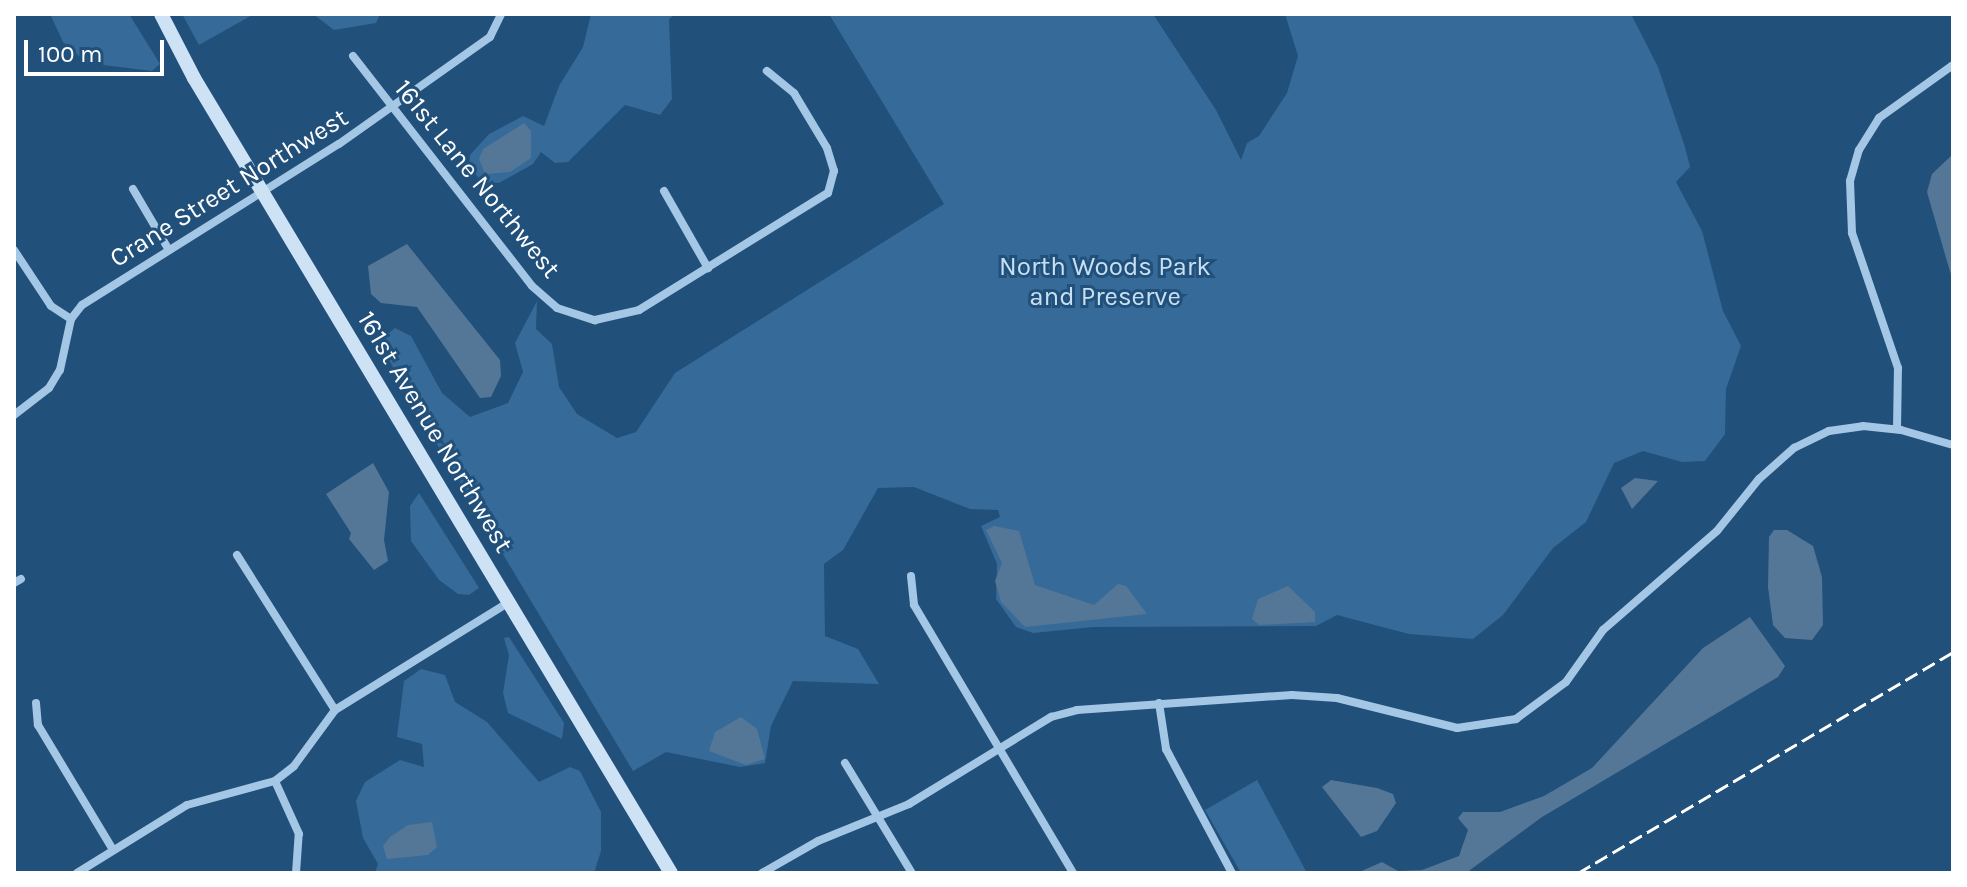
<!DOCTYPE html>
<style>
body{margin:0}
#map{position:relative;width:1967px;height:887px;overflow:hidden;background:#21507b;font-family:Karla,sans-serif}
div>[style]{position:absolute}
.green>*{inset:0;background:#356a99}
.water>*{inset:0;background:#557797}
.minor>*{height:8px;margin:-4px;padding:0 4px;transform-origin:4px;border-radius:4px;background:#a4c7e5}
.secondary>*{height:14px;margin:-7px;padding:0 7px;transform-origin:7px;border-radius:7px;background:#cee2f5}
.rail>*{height:3px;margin-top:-1.5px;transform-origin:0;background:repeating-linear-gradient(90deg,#fff 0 14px,transparent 0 20px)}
span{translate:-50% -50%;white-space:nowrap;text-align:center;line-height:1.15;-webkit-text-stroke:6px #21507b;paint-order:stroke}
.street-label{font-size:26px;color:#fff}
.park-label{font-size:26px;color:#c7e0f4}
.frame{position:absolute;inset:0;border:16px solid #fff;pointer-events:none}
.scale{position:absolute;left:24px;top:40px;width:140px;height:36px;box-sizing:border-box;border:4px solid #fff;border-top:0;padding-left:10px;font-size:24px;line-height:28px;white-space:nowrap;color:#fff;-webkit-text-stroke:6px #21507b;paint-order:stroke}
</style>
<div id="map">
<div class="green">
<i style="clip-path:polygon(50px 14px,129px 14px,160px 64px,152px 71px,87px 63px,63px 42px)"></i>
<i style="clip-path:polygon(182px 14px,254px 14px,199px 45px)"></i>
<i style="clip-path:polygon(313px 14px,380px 14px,376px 23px,334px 30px)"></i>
<i style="clip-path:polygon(591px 14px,675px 14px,669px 19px,672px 99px,660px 115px,625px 105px,568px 162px,555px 163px,541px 152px,533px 164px,499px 183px,480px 182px,469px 168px,470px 155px,489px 134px,523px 116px,544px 126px,559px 86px,583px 47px)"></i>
<i style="clip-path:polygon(829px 14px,1153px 14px,1216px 110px,1241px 160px,1247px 143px,1259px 136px,1287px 93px,1298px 56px,1285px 14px,1631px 14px,1658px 67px,1685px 147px,1690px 167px,1676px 182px,1702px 231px,1723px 311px,1741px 346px,1726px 389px,1725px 434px,1705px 461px,1682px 462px,1643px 451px,1614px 463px,1586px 522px,1553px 548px,1503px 615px,1473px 639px,1409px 634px,1337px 615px,1316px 626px,1093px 627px,1033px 633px,1016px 627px,996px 599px,997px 564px,981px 526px,1000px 517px,998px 510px,970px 509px,914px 487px,878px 488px,843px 550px,824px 564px,825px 636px,858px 649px,879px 684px,793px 681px,771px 726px,765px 763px,740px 767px,666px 752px,633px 771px,429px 431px,385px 353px,385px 336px,395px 328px,411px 336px,442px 393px,470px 417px,508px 403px,523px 372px,515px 343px,537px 301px,536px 329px,552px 344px,559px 387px,577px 414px,617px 438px,636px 432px,675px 373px,944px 204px)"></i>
<i style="clip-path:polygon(419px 493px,479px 588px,469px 595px,458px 594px,439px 580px,411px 541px,410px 506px)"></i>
<i style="clip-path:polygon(509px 637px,564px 723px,562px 739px,508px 713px,503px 693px,509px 655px,504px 638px)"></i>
<i style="clip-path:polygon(421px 669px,445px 675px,455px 702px,487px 722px,539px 782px,570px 767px,580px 771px,601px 812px,601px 851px,594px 873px,375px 873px,378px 864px,363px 838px,356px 801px,365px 782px,400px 760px,424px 767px,422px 744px,397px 737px,404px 681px)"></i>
<i style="clip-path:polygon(1257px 780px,1307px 873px,1241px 873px,1205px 810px)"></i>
</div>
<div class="water">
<i style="clip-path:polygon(524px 123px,531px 131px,531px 158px,510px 172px,485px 174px,479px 159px,483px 149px)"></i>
<i style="clip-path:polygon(1953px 154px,1953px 282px,1927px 192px,1932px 174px)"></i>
<i style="clip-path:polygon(407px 244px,500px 360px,501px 376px,491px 397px,480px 398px,417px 307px,381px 303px,371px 294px,368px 266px)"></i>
<i style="clip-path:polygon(373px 463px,389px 492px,384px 540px,388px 561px,374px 570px,349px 539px,351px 533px,326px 494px)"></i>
<i style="clip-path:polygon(1635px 478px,1658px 481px,1632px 509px,1621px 488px)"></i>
<i style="clip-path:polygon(994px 526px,1019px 531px,1035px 585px,1094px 605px,1118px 584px,1126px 586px,1147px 614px,1025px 627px,1001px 602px,995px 581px,1002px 563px,986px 530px)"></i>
<i style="clip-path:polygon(1774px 530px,1787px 530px,1813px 546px,1822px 577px,1823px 625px,1812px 640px,1785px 638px,1773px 625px,1768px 587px,1769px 537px)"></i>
<i style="clip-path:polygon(1288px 586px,1315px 612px,1315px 622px,1259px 625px,1252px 619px,1258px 599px)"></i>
<i style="clip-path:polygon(1750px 617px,1785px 666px,1778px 677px,1542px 817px,1466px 873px,1357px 873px,1382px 862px,1398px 871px,1422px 870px,1459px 856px,1468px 830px,1458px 818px,1463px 812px,1500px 812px,1544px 796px,1592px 768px,1703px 648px)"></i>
<i style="clip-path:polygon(741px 717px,757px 729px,765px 759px,746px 765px,709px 751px,715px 732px)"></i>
<i style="clip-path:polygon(1331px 780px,1377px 788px,1393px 794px,1396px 803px,1377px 831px,1361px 837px,1322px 787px)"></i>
<i style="clip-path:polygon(432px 822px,437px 847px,428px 855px,387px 859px,383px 846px,390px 837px,408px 825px)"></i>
</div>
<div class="minor">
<i style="left:353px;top:56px;width:291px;rotate:52.1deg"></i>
<i style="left:532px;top:286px;width:33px;rotate:41deg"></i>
<i style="left:557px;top:308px;width:40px;rotate:18deg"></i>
<i style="left:595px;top:320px;width:45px;rotate:-12.8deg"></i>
<i style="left:639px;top:310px;width:222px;rotate:-31.8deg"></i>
<i style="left:828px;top:193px;width:23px;rotate:-75deg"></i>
<i style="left:834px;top:171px;width:24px;rotate:-107deg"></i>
<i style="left:827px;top:148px;width:64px;rotate:-121deg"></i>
<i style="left:794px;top:93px;width:35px;rotate:-141deg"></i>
<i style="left:133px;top:189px;width:71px;rotate:59.5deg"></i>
<i style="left:664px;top:191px;width:89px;rotate:60.3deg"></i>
<i style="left:14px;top:250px;width:67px;rotate:56.5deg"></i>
<i style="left:51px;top:306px;width:24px;rotate:33deg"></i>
<i style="left:14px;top:415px;width:44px;rotate:-37.6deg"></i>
<i style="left:49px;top:388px;width:21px;rotate:-59deg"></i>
<i style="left:60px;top:370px;width:52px;rotate:-77.8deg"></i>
<i style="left:71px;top:319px;width:18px;rotate:-52deg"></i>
<i style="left:82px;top:305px;width:303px;rotate:-32.1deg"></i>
<i style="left:339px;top:144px;width:185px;rotate:-35.3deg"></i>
<i style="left:490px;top:37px;width:25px;rotate:-64deg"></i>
<i style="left:1897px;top:429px;width:61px;rotate:-89.1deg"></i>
<i style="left:1898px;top:368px;width:143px;rotate:-108.8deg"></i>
<i style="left:1852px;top:233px;width:52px;rotate:-92.2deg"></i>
<i style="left:1850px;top:181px;width:32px;rotate:-74deg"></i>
<i style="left:1859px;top:150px;width:38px;rotate:-58deg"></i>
<i style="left:1879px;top:118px;width:91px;rotate:-35.6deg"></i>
<i style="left:237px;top:555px;width:183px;rotate:57.7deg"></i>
<i style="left:911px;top:576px;width:29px;rotate:84deg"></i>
<i style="left:914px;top:605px;width:312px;rotate:59.3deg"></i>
<i style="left:14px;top:583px;width:8px;rotate:-30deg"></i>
<i style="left:36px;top:703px;width:22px;rotate:85deg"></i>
<i style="left:38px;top:725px;width:146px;rotate:59deg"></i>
<i style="left:1159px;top:703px;width:47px;rotate:81.3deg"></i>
<i style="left:1166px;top:749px;width:140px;rotate:62deg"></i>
<i style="left:845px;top:763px;width:129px;rotate:58.7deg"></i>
<i style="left:77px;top:873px;width:129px;rotate:-31.7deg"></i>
<i style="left:187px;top:805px;width:91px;rotate:-15.3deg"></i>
<i style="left:296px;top:873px;width:39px;rotate:-86deg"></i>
<i style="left:299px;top:834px;width:58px;rotate:-114.4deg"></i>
<i style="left:275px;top:781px;width:24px;rotate:-38deg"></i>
<i style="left:294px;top:766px;width:69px;rotate:-53.8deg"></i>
<i style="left:335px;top:710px;width:205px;rotate:-31.8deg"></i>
<i style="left:762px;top:873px;width:64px;rotate:-29.7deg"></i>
<i style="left:818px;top:841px;width:98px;rotate:-22.1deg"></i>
<i style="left:909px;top:804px;width:167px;rotate:-31.5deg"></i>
<i style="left:1051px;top:717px;width:27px;rotate:-15deg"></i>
<i style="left:1077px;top:710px;width:216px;rotate:-4deg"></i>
<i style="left:1292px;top:695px;width:45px;rotate:3.8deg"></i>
<i style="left:1337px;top:698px;width:124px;rotate:14deg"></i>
<i style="left:1457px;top:728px;width:60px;rotate:-8.7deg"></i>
<i style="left:1516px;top:719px;width:62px;rotate:-36.5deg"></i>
<i style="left:1566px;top:682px;width:64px;rotate:-54.6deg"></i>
<i style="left:1603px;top:630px;width:151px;rotate:-41deg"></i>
<i style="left:1717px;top:531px;width:67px;rotate:-51.1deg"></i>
<i style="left:1759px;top:479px;width:47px;rotate:-41.5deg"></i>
<i style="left:1794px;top:448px;width:39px;rotate:-26deg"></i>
<i style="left:1829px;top:431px;width:34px;rotate:-8deg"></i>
<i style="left:1863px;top:426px;width:38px;rotate:6deg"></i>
<i style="left:1901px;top:430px;width:54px;rotate:16.1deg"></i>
</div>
<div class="secondary">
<i style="left:161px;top:14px;width:72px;rotate:62.7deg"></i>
<i style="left:194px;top:78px;width:927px;rotate:59.04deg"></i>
</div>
<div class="rail">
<i style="left:1578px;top:873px;width:435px;rotate:-30.5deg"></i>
</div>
<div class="street-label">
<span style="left:477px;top:179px;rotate:51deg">161st Lane Northwest</span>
<span style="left:229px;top:188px;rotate:-32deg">Crane Street Northwest</span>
<span style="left:435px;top:432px;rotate:59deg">161st Avenue Northwest</span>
</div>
<div class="park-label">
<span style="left:1105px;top:282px">North Woods Park<br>and Preserve</span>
</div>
<div class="frame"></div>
<div class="scale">100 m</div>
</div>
